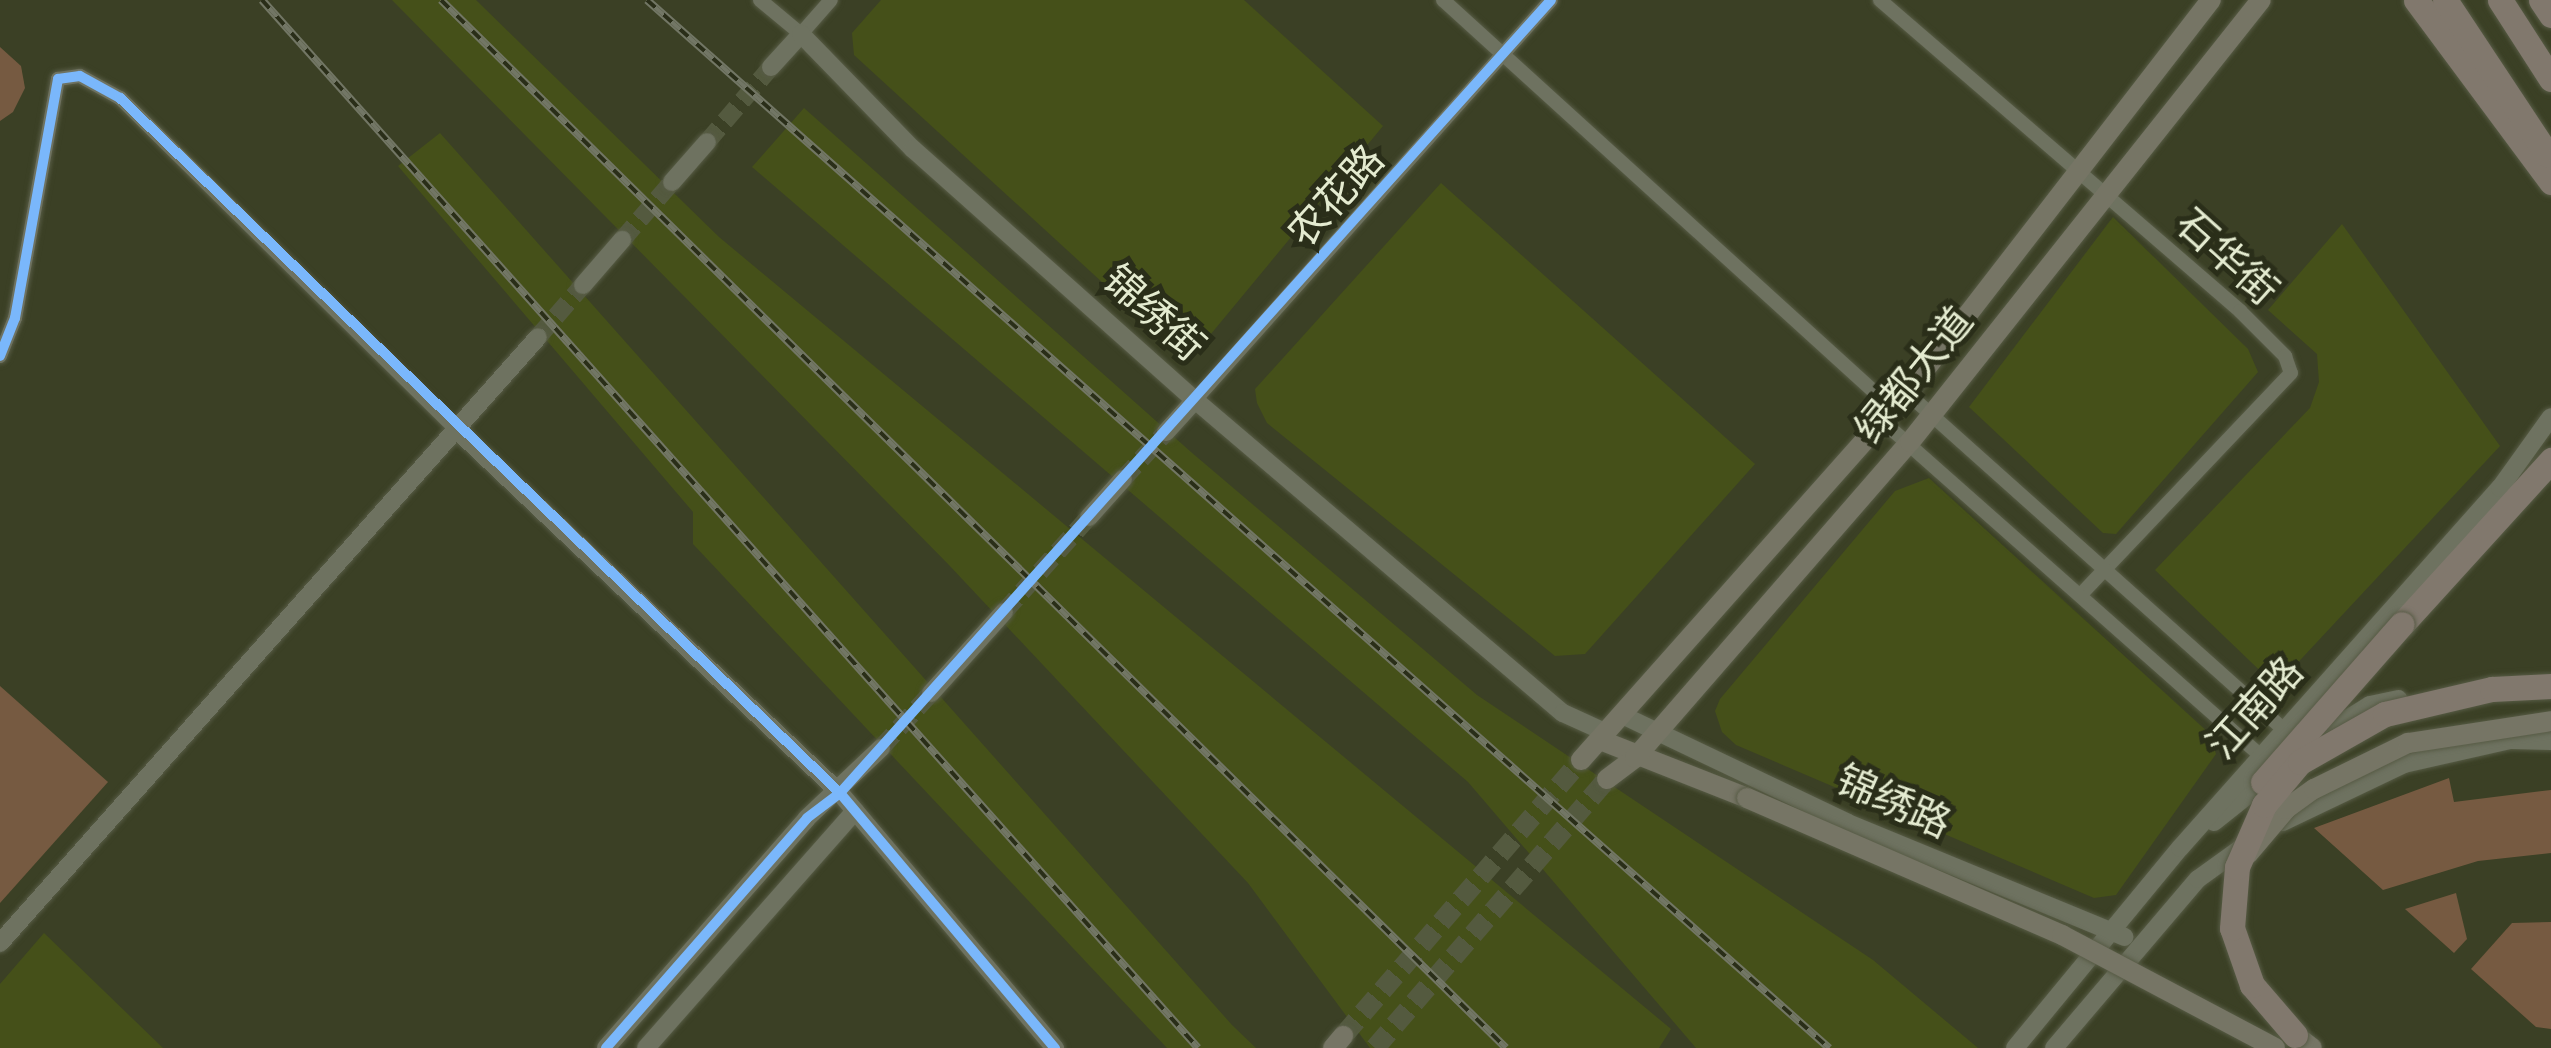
<!DOCTYPE html>
<meta charset="utf-8">
<style>
body{margin:0}
#map{position:relative;width:2551px;height:1048px;overflow:hidden;background:#3b4025;font-family:"Alegreya Sans","Noto Sans SC",sans-serif}
div>[style]{position:absolute}
.built>*{inset:0;background:#455019}
.green>*{inset:0;background:#765a41}
.tertiary-tunnel>*{height:18px;margin-top:-9px;transform-origin:0;background:repeating-linear-gradient(90deg,#545a3f 0 18px,transparent 0 27px)}
.secondary-tunnel>*{height:20px;margin-top:-10px;transform-origin:0;background:repeating-linear-gradient(90deg,#545a3f 0 20px,transparent 0 30px)}
.roads{filter:drop-shadow(0 0 2px #575b45) drop-shadow(0 0 2px #575b45)}
.minor>*{height:14px;margin:-7px;padding:0 7px;transform-origin:7px;border-radius:7px;background:#6e7260}
.tertiary>*{height:18px;margin:-9px;padding:0 9px;transform-origin:9px;border-radius:9px;background:#6e7260}
.secondary>*{height:20px;margin:-10px;padding:0 10px;transform-origin:10px;border-radius:10px;background:#767565}
.motorway>*{height:25px;margin:-12.5px;padding:0 12.5px;transform-origin:12.5px;border-radius:12.5px;background:#81786d}
.rail>*{height:8px;margin-top:-4px;transform-origin:0;background:repeating-linear-gradient(90deg,#2a2e19 0 11px,#727665 0 22px);box-sizing:border-box;border-block:2px solid #727665}
.bridges{filter:drop-shadow(0 0 2px #575b45) drop-shadow(0 0 2px #575b45)}
.secondary-bridge>*{height:20px;margin:-10px;padding:0 10px;transform-origin:10px;border-radius:10px;background:#767565}
.motorway-bridge>*{height:25px;margin:-12.5px;padding:0 12.5px;transform-origin:12.5px;border-radius:12.5px;background:#81786d}
.cycleway>*{height:10px;margin:-5px;padding:0 5px;transform-origin:5px;border-radius:5px;background:#7ab7fb}
span{translate:-50% -50%;white-space:nowrap;text-align:center;line-height:1.15;-webkit-text-stroke:10px #2a2e19;paint-order:stroke}
.street-label{font-size:40px;color:#e4ebd0}
</style>
<div id="map">
<div class="built">
<i style="clip-path:polygon(392px 0,476px 0,719px 237px,1671px 1029px,1659px 1048px,1370px 1048px,1248px 883px,948px 564px)"></i>
<i style="clip-path:polygon(881px 0,1244px 0,1383px 126px,1201px 346px,1174px 348px,854px 55px,852px 33px)"></i>
<i style="clip-path:polygon(804px 108px,1191px 452px,1477px 695px,1873px 960px,1978px 1048px,1696px 1048px,1468px 782px,752px 167px)"></i>
<i style="clip-path:polygon(440px 133px,1232px 1025px,1256px 1048px,1167px 1048px,693px 544px,693px 512px,398px 166px)"></i>
<i style="clip-path:polygon(1441px 183px,1755px 464px,1585px 654px,1555px 656px,1267px 423px,1257px 403px,1255px 389px)"></i>
<i style="clip-path:polygon(2113px 217px,2248px 349px,2258px 372px,2116px 534px,2103px 533px,1969px 407px)"></i>
<i style="clip-path:polygon(2342px 224px,2500px 446px,2276px 686px,2155px 570px,2310px 408px,2319px 382px,2317px 354px,2268px 310px)"></i>
<i style="clip-path:polygon(1929px 478px,2210px 734px,2216px 754px,2116px 895px,2094px 898px,1736px 745px,1722px 732px,1715px 711px,1720px 699px,1895px 491px)"></i>
<i style="clip-path:polygon(44px 933px,163px 1048px,0 1048px,0 984px)"></i>
</div>
<div class="green">
<i style="clip-path:polygon(0 47px,21px 66px,25px 88px,13px 112px,0 121px)"></i>
<i style="clip-path:polygon(0 686px,108px 782px,0 903px)"></i>
<i style="clip-path:polygon(2449px 778px,2454px 802px,2551px 790px,2551px 853px,2478px 861px,2383px 890px,2314px 828px)"></i>
<i style="clip-path:polygon(2456px 893px,2467px 939px,2454px 953px,2405px 909px)"></i>
<i style="clip-path:polygon(2551px 922px,2551px 1029px,2536px 1027px,2471px 969px,2512px 923px)"></i>
</div>
<div class="tertiary-tunnel">
<i style="left:707px;top:142px;width:99px;rotate:-49.5deg"></i>
<i style="left:622px;top:240px;width:77px;rotate:-49.2deg"></i>
<i style="left:538px;top:337px;width:69px;rotate:-49.1deg"></i>
<i style="left:1123px;top:479px;width:64px;rotate:-47.5deg"></i>
<i style="left:1004px;top:612px;width:127px;rotate:-48.2deg"></i>
<i style="left:881px;top:748px;width:74px;rotate:-47.7deg"></i>
</div>
<div class="secondary-tunnel">
<i style="left:1343px;top:1036px;width:364px;rotate:-49.2deg"></i>
<i style="left:1375px;top:1048px;width:355px;rotate:-49.2deg"></i>
</div>
<div class="roads">
<div class="minor">
<i style="left:760px;top:0;width:53px;rotate:39.7deg"></i>
<i style="left:801px;top:34px;width:45px;rotate:-48.6deg"></i>
<i style="left:1443px;top:0;width:607px;rotate:42.26deg"></i>
<i style="left:1880px;top:0;width:476px;rotate:40.8deg"></i>
<i style="left:2240px;top:311px;width:64px;rotate:45deg"></i>
<i style="left:2285px;top:356px;width:18px;rotate:71deg"></i>
<i style="left:2291px;top:373px;width:302px;rotate:133.5deg"></i>
<i style="left:0;top:356px;width:41px;rotate:-68.5deg"></i>
<i style="left:15px;top:318px;width:243px;rotate:-79.8deg"></i>
<i style="left:58px;top:79px;width:22px;rotate:-8deg"></i>
<i style="left:80px;top:76px;width:46px;rotate:28.8deg"></i>
<i style="left:120px;top:98px;width:473px;rotate:44.6deg"></i>
<i style="left:1907px;top:393px;width:504px;rotate:41.78deg"></i>
<i style="left:1195px;top:400px;width:535px;rotate:-48.33deg"></i>
<i style="left:1880px;top:419px;width:509px;rotate:41.49deg"></i>
</div>
<div class="tertiary">
<i style="left:771px;top:67px;width:45px;rotate:-47.7deg"></i>
<i style="left:801px;top:34px;width:161px;rotate:45.8deg"></i>
<i style="left:913px;top:149px;width:378px;rotate:41.7deg"></i>
<i style="left:1195px;top:400px;width:483px;rotate:40.4deg"></i>
<i style="left:1563px;top:713px;width:48px;rotate:24.4deg"></i>
<i style="left:672px;top:182px;width:53px;rotate:-48.8deg"></i>
<i style="left:583px;top:285px;width:60px;rotate:-49.1deg"></i>
<i style="left:457px;top:430px;width:528px;rotate:43.46deg"></i>
<i style="left:840px;top:793px;width:334px;rotate:49.9deg"></i>
<i style="left:1166px;top:432px;width:43px;rotate:-47.8deg"></i>
<i style="left:1089px;top:517px;width:51px;rotate:-48.2deg"></i>
<i style="left:931px;top:693px;width:109px;rotate:-48deg"></i>
<i style="left:1622px;top:715px;width:250px;rotate:25.5deg"></i>
<i style="left:1848px;top:823px;width:299px;rotate:22.4deg"></i>
<i style="left:2310px;top:742px;width:70px;rotate:-31.7deg"></i>
<i style="left:2370px;top:705px;width:29px;rotate:-12deg"></i>
<i style="left:2214px;top:822px;width:74px;rotate:-38.4deg"></i>
<i style="left:2283px;top:822px;width:134px;rotate:-25.6deg"></i>
<i style="left:2404px;top:764px;width:109px;rotate:-12.8deg"></i>
<i style="left:2510px;top:740px;width:41px;rotate:1.4deg"></i>
<i style="left:0;top:943px;width:810px;rotate:-48.4deg"></i>
<i style="left:606px;top:1048px;width:305px;rotate:-48.8deg"></i>
<i style="left:807px;top:818px;width:102px;rotate:-43.4deg"></i>
<i style="left:646px;top:1048px;width:316px;rotate:-48.6deg"></i>
<i style="left:2015px;top:1048px;width:259px;rotate:-50.5deg"></i>
<i style="left:2180px;top:848px;width:482px;rotate:-48.4deg"></i>
<i style="left:2500px;top:488px;width:87px;rotate:-54.3deg"></i>
<i style="left:2054px;top:1048px;width:222px;rotate:-49.6deg"></i>
<i style="left:2198px;top:879px;width:62px;rotate:-35.8deg"></i>
</div>
<div class="secondary">
<i style="left:1600px;top:740px;width:158px;rotate:21.5deg"></i>
<i style="left:1581px;top:760px;width:491px;rotate:-48.4deg"></i>
<i style="left:1907px;top:393px;width:497px;rotate:-52.3deg"></i>
<i style="left:1607px;top:779px;width:35px;rotate:-37deg"></i>
<i style="left:1635px;top:758px;width:419px;rotate:-49deg"></i>
<i style="left:1910px;top:442px;width:564px;rotate:-51.55deg"></i>
<i style="left:2295px;top:1035px;width:21px;rotate:37deg"></i>
<i style="left:1333px;top:1048px;width:16px;rotate:-50deg"></i>
</div>
<div class="motorway">
<i style="left:2416px;top:0;width:227px;rotate:53.4deg"></i>
<i style="left:2445px;top:0;width:185px;rotate:56.5deg"></i>
<i style="left:2500px;top:0;width:94px;rotate:57.2deg"></i>
<i style="left:2541px;top:0;width:18px;rotate:56deg"></i>
<i style="left:2402px;top:624px;width:222px;rotate:-47.7deg"></i>
</div>
</div>
<div class="rail">
<i style="left:262px;top:0;width:1405px;rotate:48.23deg"></i>
<i style="left:441px;top:0;width:1494px;rotate:44.54deg"></i>
<i style="left:647px;top:0;width:1580px;rotate:41.56deg"></i>
</div>
<div class="bridges">
<div class="secondary-bridge">
<i style="left:1747px;top:798px;width:344px;rotate:23.5deg"></i>
<i style="left:2062px;top:935px;width:241px;rotate:27.9deg"></i>
<i style="left:2248px;top:854px;width:59px;rotate:-49.8deg"></i>
<i style="left:2286px;top:809px;width:34px;rotate:-36deg"></i>
<i style="left:2314px;top:789px;width:105px;rotate:-26.1deg"></i>
<i style="left:2408px;top:743px;width:145px;rotate:-8.7deg"></i>
</div>
<div class="motorway-bridge">
<i style="left:2263px;top:782px;width:210px;rotate:-48.7deg"></i>
<i style="left:2295px;top:1035px;width:66px;rotate:-130.7deg"></i>
<i style="left:2252px;top:985px;width:60px;rotate:-109.3deg"></i>
<i style="left:2232px;top:928px;width:61px;rotate:-85.3deg"></i>
<i style="left:2237px;top:867px;width:68px;rotate:-66.5deg"></i>
<i style="left:2264px;top:805px;width:56px;rotate:-50.1deg"></i>
<i style="left:2300px;top:762px;width:98px;rotate:-29.5deg"></i>
<i style="left:2385px;top:714px;width:110px;rotate:-13.2deg"></i>
<i style="left:2492px;top:689px;width:59px;rotate:-2.9deg"></i>
</div>
</div>
<div class="cycleway">
<i style="left:0;top:356px;width:41px;rotate:-68.5deg"></i>
<i style="left:15px;top:318px;width:243px;rotate:-79.8deg"></i>
<i style="left:58px;top:79px;width:22px;rotate:-8deg"></i>
<i style="left:80px;top:76px;width:46px;rotate:28.8deg"></i>
<i style="left:120px;top:98px;width:1001px;rotate:43.99deg"></i>
<i style="left:840px;top:793px;width:334px;rotate:49.9deg"></i>
<i style="left:606px;top:1048px;width:305px;rotate:-48.8deg"></i>
<i style="left:807px;top:818px;width:41px;rotate:-37.1deg"></i>
<i style="left:840px;top:793px;width:1065px;rotate:-48.12deg"></i>
</div>
<div class="street-label">
<span style="left:1337px;top:197px;rotate:-48deg">农花路</span>
<span style="left:2226px;top:258px;rotate:42deg">石华街</span>
<span style="left:1153px;top:314px;rotate:42deg">锦绣街</span>
<span style="left:1915px;top:376px;rotate:-51deg">绿都大道</span>
<span style="left:2256px;top:709px;rotate:-48deg">江南路</span>
<span style="left:1893px;top:803px;rotate:24deg">锦绣路</span>
</div>
</div>
